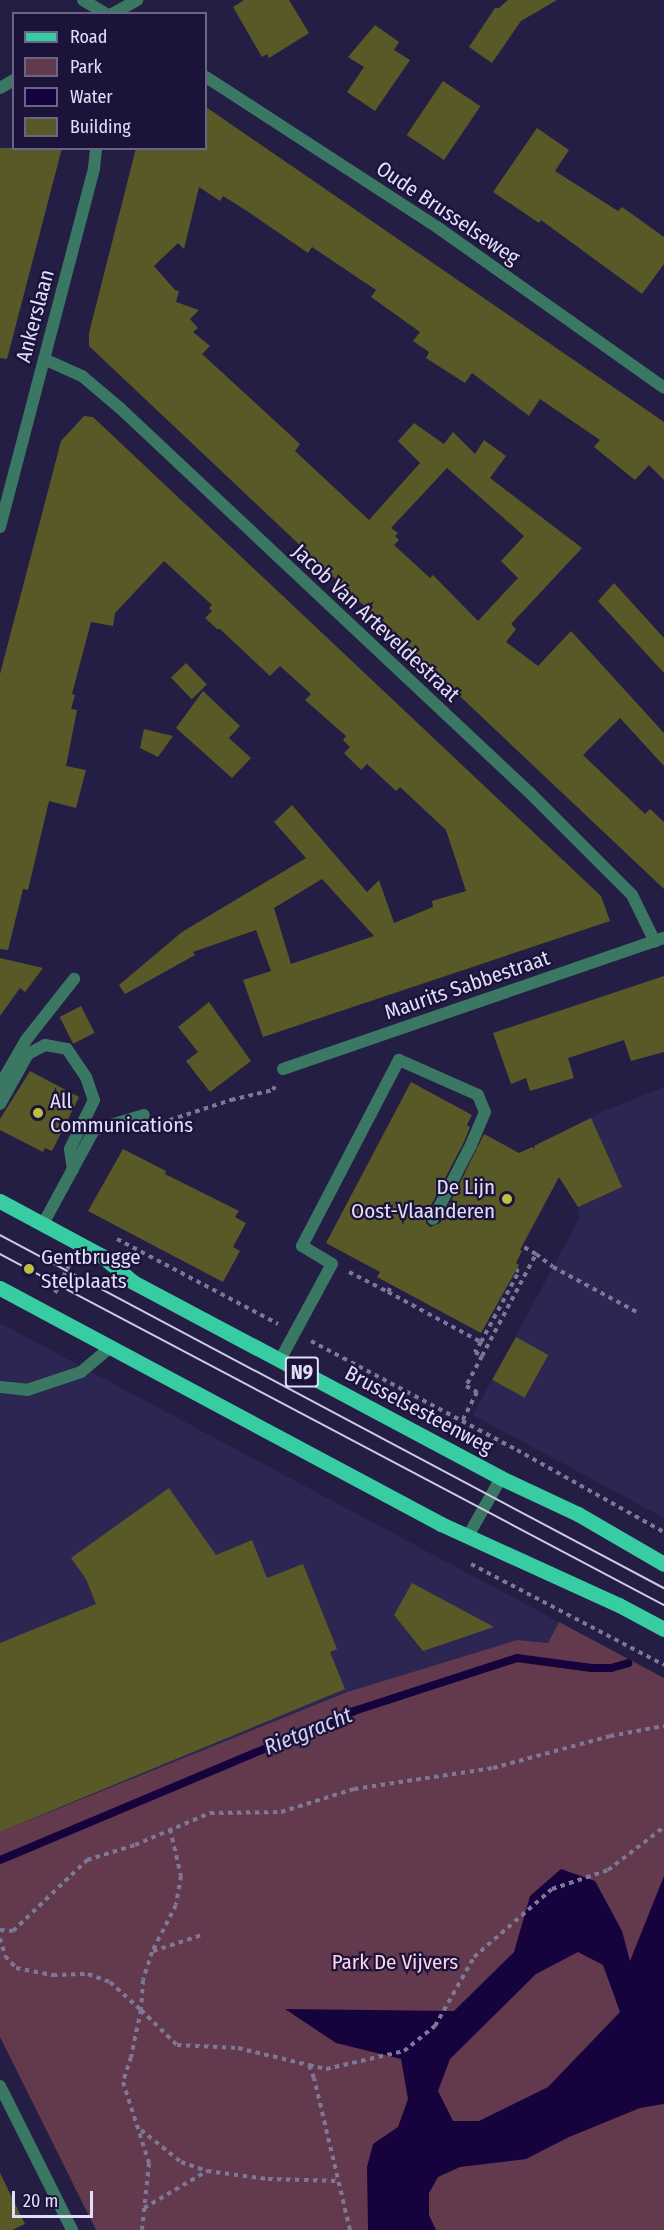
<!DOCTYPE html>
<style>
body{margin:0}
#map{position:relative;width:664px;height:2230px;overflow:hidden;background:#241d44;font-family:"Fira Sans Condensed",sans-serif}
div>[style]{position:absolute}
.built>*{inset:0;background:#2d2552}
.green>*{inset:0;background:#63394e}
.water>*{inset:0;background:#16023d}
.stream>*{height:8px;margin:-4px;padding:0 4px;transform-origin:4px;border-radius:4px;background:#16023d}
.building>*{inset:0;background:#595928;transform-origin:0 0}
.path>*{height:4px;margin-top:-2px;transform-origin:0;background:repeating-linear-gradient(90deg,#7d7898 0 4.5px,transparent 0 9px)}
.lane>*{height:12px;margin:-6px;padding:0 6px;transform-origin:6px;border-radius:6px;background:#3b7863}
.street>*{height:12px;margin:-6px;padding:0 6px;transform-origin:6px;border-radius:6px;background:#3b7863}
.primary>*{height:15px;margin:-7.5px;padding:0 7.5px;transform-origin:7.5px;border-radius:7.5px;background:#38cca2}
.tram>*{height:1.5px;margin:-0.75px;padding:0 0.75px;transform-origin:0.75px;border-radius:0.75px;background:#cdcae5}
.dots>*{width:16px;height:16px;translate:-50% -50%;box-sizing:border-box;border:3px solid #1b1339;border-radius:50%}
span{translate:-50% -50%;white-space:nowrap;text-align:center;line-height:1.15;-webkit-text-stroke:4.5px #1b1339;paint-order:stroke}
.shield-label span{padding:2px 4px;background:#1b1339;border:2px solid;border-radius:4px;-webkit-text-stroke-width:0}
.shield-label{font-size:20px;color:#e1dff8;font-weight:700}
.street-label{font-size:21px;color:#e1dff8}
.poi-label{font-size:21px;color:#e1dff8}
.left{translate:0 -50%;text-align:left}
.right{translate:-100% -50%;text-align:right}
.park-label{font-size:21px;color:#ffd5e8}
.water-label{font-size:22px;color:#d4d0f7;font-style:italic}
.legend{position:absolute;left:12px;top:12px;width:195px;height:138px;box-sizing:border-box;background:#1b1339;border:2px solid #6a6585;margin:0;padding:8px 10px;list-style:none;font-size:18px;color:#e1dff8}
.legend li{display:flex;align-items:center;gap:12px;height:30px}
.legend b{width:30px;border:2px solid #6a6585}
.scale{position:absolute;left:12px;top:2191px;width:81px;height:27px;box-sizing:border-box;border:3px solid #e1dff8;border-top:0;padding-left:8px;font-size:18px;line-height:21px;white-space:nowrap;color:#e1dff8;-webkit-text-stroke:4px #1b1339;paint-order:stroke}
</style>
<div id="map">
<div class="built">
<i style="clip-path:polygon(664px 1087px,664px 1518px,473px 1415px,579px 1219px,578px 1207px,537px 1144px,606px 1110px)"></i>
<i style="clip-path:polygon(0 1323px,559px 1622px,548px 1643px,517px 1640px,347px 1692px,0 1832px)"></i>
</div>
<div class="green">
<i style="clip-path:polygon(559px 1622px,664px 1678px,664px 2230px,96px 2230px,0 2037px,0 1832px,347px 1692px,517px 1640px,548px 1643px)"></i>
</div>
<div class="water">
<i style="clip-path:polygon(evenodd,561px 1869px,595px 1881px,622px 1931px,630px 1961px,664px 1876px,664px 2104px,640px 2108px,569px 2137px,526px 2159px,460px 2167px,438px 2177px,429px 2193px,429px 2215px,436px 2230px,368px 2230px,367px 2167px,373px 2144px,398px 2127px,408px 2099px,401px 2059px,336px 2043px,285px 2009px,454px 2011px,514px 1952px,530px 1896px,561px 1869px,578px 1952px,603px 1965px,620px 2012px,548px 2087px,479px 2121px,453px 2121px,438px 2091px,450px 2059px,536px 1974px,578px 1952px)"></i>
</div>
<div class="stream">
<i style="left:0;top:1860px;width:384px;rotate:-22.8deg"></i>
<i style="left:354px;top:1711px;width:171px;rotate:-18deg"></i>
<i style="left:517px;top:1658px;width:75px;rotate:7.7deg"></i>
<i style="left:591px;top:1668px;width:20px"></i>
<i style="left:611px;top:1668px;width:18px;rotate:-16deg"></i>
</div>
<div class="building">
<i style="clip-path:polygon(244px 0,289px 0,309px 33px,269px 58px,267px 54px,262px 57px,233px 7px)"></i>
<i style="clip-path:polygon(508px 0,557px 0,521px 21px,492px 63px,469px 47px,495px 8px,499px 8px)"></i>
<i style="clip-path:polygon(375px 25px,399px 42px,394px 50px,410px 60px,375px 111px,347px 92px,364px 67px,348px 57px)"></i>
<i style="left:443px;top:81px;width:45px;height:65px;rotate:34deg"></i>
<i style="clip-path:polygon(evenodd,206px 107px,664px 422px,664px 480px,649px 465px,635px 480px,594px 447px,600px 440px,540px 399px,529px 416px,472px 373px,465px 383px,426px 358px,429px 352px,413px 341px,420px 332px,371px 297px,376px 290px,312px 247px,308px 253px,250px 213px,223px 196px,220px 201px,199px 187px,184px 249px,178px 243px,154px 266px,175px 290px,179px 291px,176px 302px,199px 310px,190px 319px,198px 328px,193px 332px,210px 346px,202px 354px,300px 444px,295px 451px,369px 520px,420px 463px,398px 441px,414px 423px,444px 444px,453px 432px,475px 454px,484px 440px,506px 456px,490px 478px,582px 548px,511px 624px,516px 629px,506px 642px,538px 666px,571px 631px,664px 733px,664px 766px,620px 718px,583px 755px,645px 814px,650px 809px,664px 822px,664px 889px,89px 346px,89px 333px,136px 148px,206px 148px,206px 107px,447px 468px,524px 536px,501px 561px,518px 578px,478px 621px,433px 575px,430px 578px,394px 545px,399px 540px,395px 536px,398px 533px,391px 528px,447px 468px)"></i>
<i style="clip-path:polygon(537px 128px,569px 150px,555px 171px,618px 211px,622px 207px,664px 237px,664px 264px,642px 294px,541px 220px,539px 223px,493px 192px)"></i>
<i style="clip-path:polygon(0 148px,62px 148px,7px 359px,0 358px)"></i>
<i style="clip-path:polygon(evenodd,84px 416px,93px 417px,601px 896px,610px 921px,263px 1037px,243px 980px,271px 971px,256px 930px,193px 952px,195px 955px,125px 994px,119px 985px,182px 932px,306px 858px,274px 822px,292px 805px,367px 892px,379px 880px,394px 923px,433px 907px,432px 901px,466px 891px,446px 830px,400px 787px,396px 791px,367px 764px,361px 770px,344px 753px,350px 747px,343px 740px,346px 736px,305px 700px,311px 694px,280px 666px,270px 676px,220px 629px,217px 629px,205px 618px,212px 611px,209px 608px,212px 605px,164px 561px,115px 613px,113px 626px,91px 622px,72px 694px,75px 695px,71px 709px,77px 710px,66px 766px,86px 770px,76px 808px,49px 801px,28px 890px,23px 889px,8px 950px,0 949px,0 674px,61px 441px,84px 416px,322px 879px,374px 936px,291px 964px,274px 908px,322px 879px)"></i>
<i style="clip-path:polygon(614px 583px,664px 638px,664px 673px,598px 601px)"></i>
<i style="left:186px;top:663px;width:30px;height:21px;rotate:46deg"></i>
<i style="clip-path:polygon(203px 691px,240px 726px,229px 738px,251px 758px,232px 778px,176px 728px)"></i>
<i style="clip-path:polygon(144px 729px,173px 736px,158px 757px,140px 748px)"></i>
<i style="clip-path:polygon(0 958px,43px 968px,25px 992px,20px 988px,0 1016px)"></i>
<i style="clip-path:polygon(664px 976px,664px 1052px,631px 1061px,624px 1040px,568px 1058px,574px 1078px,530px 1091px,526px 1078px,511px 1084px,493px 1033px)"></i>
<i style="clip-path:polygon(209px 1002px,251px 1061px,210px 1092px,186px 1061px,198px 1052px,178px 1027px)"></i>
<i style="left:81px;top:1006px;width:30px;height:24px;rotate:63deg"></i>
<i style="clip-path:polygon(30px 1071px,79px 1097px,52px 1151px,45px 1148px,43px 1152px,0 1130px,0 1119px)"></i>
<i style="clip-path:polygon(411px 1082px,472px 1115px,467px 1125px,470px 1127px,464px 1142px,426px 1215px,426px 1223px,430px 1227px,440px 1223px,484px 1134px,519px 1153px,532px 1147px,535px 1149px,534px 1146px,591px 1118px,622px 1187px,578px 1207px,559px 1177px,520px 1250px,522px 1251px,516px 1263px,519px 1265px,481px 1333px,377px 1277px,380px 1272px,326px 1243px)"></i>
<i style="clip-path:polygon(123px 1149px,166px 1171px,165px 1174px,239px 1211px,235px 1217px,246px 1223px,233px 1247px,240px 1251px,223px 1282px,88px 1211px)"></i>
<i style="left:516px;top:1337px;width:37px;height:49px;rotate:29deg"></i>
<i style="clip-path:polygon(169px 1488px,216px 1555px,252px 1540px,267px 1578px,303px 1564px,337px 1649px,330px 1652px,345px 1689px,0 1832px,0 1643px,96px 1604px,86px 1579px,71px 1558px)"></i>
<i style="clip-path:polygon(412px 1583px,494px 1627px,423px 1651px,394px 1615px)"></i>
<i style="clip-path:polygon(0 2173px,25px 2224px,12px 2230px,0 2230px)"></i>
</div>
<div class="path">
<i style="left:161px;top:1123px;width:74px;rotate:-18.2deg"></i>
<i style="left:231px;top:1100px;width:43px;rotate:-13.4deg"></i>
<i style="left:273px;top:1090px;width:4px;rotate:-63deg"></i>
<i style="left:117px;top:1239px;width:182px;rotate:27.8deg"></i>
<i style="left:536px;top:1254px;width:21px;rotate:37deg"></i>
<i style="left:553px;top:1267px;width:95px;rotate:28.2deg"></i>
<i style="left:349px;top:1272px;width:44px;rotate:27.1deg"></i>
<i style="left:388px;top:1292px;width:8px;rotate:-60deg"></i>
<i style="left:388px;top:1292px;width:106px;rotate:28.3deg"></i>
<i style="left:481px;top:1342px;width:12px;rotate:121deg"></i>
<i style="left:475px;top:1352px;width:8px;rotate:30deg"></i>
<i style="left:482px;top:1356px;width:34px;rotate:118deg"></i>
<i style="left:466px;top:1386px;width:13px;rotate:29deg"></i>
<i style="left:477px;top:1392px;width:33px;rotate:117deg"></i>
<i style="left:55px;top:1293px;width:34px;rotate:-63deg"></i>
<i style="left:311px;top:1341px;width:233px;rotate:27.9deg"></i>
<i style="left:517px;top:1450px;width:168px;rotate:29.2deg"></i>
<i style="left:481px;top:1342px;width:81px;rotate:-61.8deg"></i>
<i style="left:519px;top:1271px;width:3px;rotate:-162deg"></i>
<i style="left:482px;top:1356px;width:115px;rotate:-62.1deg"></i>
<i style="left:536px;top:1254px;width:16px;rotate:-150deg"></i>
<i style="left:471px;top:1564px;width:218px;rotate:27.6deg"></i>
<i style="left:170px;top:1829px;width:48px;rotate:76.8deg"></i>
<i style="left:181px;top:1876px;width:29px;rotate:100deg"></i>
<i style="left:176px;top:1905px;width:53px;rotate:117.1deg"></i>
<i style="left:152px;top:1952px;width:29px;rotate:108deg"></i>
<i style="left:143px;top:1980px;width:30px;rotate:94deg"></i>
<i style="left:141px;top:2010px;width:50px;rotate:44.2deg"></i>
<i style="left:177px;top:2045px;width:61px;rotate:2.8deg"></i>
<i style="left:238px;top:2048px;width:73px;rotate:13.5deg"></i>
<i style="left:0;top:1930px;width:13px;rotate:4deg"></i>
<i style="left:13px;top:1931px;width:103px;rotate:-43.8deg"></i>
<i style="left:87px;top:1860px;width:50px;rotate:-17.4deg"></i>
<i style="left:135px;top:1845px;width:82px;rotate:-23.1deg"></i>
<i style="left:210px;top:1813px;width:71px;rotate:-0.8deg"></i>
<i style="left:281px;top:1812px;width:77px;rotate:-17.5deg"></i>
<i style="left:354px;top:1789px;width:141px;rotate:-8.6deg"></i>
<i style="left:493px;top:1768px;width:121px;rotate:-15.3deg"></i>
<i style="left:610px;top:1736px;width:55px;rotate:-10.5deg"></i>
<i style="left:0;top:1938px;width:19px;rotate:74deg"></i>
<i style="left:5px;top:1956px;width:16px;rotate:47deg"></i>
<i style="left:16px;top:1968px;width:38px;rotate:11deg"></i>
<i style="left:53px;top:1975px;width:35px;rotate:-2deg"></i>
<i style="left:88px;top:1974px;width:23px;rotate:20deg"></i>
<i style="left:110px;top:1982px;width:42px;rotate:42.1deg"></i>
<i style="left:141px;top:2010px;width:48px;rotate:102deg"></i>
<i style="left:131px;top:2057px;width:26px;rotate:108deg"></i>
<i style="left:123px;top:2082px;width:85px;rotate:72.2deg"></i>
<i style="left:149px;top:2163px;width:67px;rotate:96deg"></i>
<i style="left:153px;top:1951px;width:52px;rotate:-18.1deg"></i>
<i style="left:141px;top:2130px;width:51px;rotate:38.7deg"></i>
<i style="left:181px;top:2162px;width:28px;rotate:19deg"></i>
<i style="left:207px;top:2171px;width:62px;rotate:7.5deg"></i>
<i style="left:268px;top:2179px;width:70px;rotate:1.6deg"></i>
<i style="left:144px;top:2208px;width:73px;rotate:-30.4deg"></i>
<i style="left:350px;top:2230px;width:156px;rotate:-103.3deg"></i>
<i style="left:314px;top:2078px;width:14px;rotate:-111deg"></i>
<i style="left:309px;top:2065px;width:17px;rotate:13deg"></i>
<i style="left:326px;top:2069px;width:80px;rotate:-13deg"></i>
<i style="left:404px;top:2051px;width:40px;rotate:-39deg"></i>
<i style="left:435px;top:2026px;width:79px;rotate:-60.5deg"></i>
<i style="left:474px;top:1957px;width:103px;rotate:-41.1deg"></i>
<i style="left:552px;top:1889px;width:59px;rotate:-18.7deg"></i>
<i style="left:608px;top:1870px;width:71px;rotate:-37.5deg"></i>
</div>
<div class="lane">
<i style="left:0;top:1085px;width:52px;rotate:-60deg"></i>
<i style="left:26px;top:1040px;width:78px;rotate:-51.8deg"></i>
<i style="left:0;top:1104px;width:57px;rotate:-60.8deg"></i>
<i style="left:28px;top:1054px;width:19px;rotate:-28deg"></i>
<i style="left:45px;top:1045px;width:22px;rotate:10deg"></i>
<i style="left:67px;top:1049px;width:34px;rotate:56deg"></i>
<i style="left:86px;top:1077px;width:24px;rotate:71deg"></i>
<i style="left:94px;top:1100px;width:55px;rotate:116.1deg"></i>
<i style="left:70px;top:1149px;width:21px;rotate:82deg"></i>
<i style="left:43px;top:1224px;width:107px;rotate:-61.5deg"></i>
<i style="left:94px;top:1130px;width:52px;rotate:-16.7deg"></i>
<i style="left:280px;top:1360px;width:109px;rotate:-61.6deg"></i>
<i style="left:332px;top:1264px;width:35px;rotate:-149deg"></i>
<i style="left:302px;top:1246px;width:210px;rotate:-62.5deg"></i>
<i style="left:399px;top:1060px;width:86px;rotate:23.9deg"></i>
<i style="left:478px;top:1095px;width:18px;rotate:68deg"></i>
<i style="left:485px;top:1112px;width:36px;rotate:113deg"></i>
<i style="left:471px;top:1145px;width:83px;rotate:117.2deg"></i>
<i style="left:0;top:1387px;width:27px;rotate:6deg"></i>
<i style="left:27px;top:1390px;width:57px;rotate:-18.4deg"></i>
<i style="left:81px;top:1372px;width:39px;rotate:-40deg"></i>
<i style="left:0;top:2086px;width:161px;rotate:63.4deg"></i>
</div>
<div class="street">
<i style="left:83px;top:0;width:27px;rotate:31deg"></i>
<i style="left:112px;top:14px;width:29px;rotate:-29deg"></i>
<i style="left:206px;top:77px;width:275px;rotate:33deg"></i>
<i style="left:437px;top:227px;width:278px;rotate:35.3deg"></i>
<i style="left:0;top:88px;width:16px;rotate:-30deg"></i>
<i style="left:44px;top:359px;width:42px;rotate:24.1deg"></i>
<i style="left:82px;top:376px;width:51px;rotate:40.2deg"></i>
<i style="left:121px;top:409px;width:562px;rotate:43.2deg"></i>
<i style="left:531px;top:794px;width:143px;rotate:45deg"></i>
<i style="left:632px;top:895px;width:52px;rotate:63.9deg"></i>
<i style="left:0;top:527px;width:371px;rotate:-75.3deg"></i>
<i style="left:94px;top:168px;width:20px;rotate:-84deg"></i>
<i style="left:283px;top:1069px;width:403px;rotate:-19deg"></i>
<i style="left:468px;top:1536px;width:67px;rotate:-60.4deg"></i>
</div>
<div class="primary">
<i style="left:0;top:1201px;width:116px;rotate:28.3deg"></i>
<i style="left:102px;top:1256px;width:40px;rotate:40deg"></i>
<i style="left:133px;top:1282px;width:417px;rotate:28deg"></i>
<i style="left:501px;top:1478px;width:85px;rotate:25.1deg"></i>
<i style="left:578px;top:1514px;width:99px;rotate:30.2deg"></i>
<i style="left:0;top:1288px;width:500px;rotate:28.15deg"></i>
<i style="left:441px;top:1524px;width:196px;rotate:24.5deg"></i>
<i style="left:619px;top:1605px;width:51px;rotate:28.1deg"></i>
</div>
<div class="tram">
<i style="left:0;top:1235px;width:752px;rotate:28deg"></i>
<i style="left:0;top:1254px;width:751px;rotate:27.86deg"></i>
</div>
<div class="dots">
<i style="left:38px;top:1113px;background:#bfbe42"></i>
<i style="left:507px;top:1199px;background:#bfbe42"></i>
<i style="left:29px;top:1269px;background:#bfbe42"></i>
</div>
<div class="shield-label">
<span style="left:302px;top:1372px">N9</span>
</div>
<div class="street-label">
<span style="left:448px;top:213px;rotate:34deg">Oude Brusselseweg</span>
<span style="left:35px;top:316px;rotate:-75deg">Ankerslaan</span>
<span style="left:376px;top:623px;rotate:43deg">Jacob Van Arteveldestraat</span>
<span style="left:467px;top:985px;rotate:-19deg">Maurits Sabbestraat</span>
<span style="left:419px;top:1410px;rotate:28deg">Brusselsesteenweg</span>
</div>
<div class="poi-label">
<span class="left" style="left:50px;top:1113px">All<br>Communications</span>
<span class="right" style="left:495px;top:1199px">De Lijn<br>Oost-Vlaanderen</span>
<span class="left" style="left:41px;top:1269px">Gentbrugge<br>Stelplaats</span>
</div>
<div class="park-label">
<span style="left:395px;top:1962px">Park De Vijvers</span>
</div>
<div class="water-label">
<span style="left:308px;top:1731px;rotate:-22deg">Rietgracht</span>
</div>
<ul class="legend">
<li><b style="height:8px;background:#38cca2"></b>Road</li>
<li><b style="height:16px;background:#63394e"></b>Park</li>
<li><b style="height:16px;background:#16023d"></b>Water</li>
<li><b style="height:16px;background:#595928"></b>Building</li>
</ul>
<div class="scale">20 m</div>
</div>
